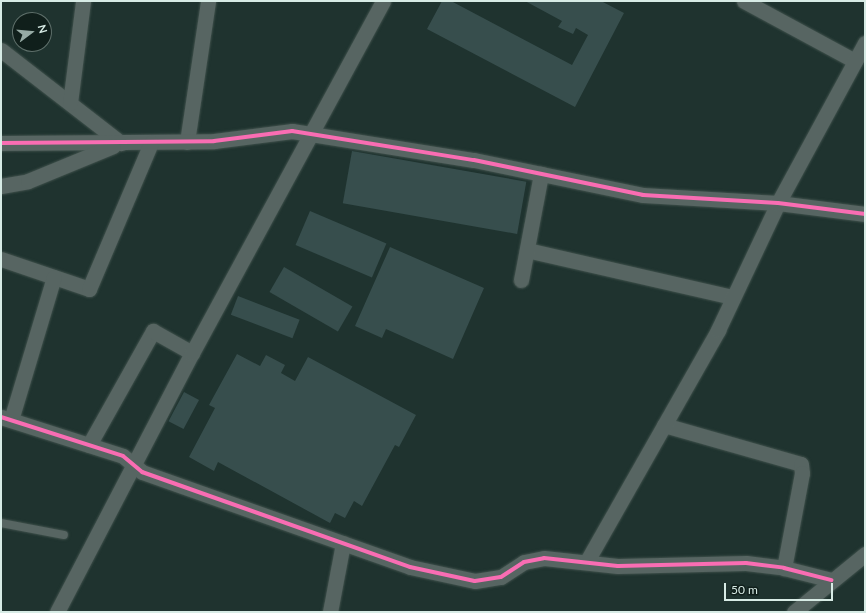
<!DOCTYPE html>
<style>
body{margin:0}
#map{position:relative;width:866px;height:613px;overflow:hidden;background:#1f332f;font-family:Lato,sans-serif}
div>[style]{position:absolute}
.building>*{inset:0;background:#374e4d;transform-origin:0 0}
.roads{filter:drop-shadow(0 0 1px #3f504b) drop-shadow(0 0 1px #3f504b)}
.service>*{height:8px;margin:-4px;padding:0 4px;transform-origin:4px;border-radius:4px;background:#576562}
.minor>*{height:15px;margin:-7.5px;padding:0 7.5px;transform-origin:7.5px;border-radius:7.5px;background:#576562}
.cycleway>*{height:4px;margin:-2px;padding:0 2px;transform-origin:2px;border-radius:2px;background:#f96db3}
span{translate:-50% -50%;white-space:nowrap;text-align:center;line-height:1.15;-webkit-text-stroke:4px #101f1b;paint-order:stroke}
.frame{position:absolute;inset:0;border:2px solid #d7ebe5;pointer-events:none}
.north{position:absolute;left:12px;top:12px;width:40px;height:40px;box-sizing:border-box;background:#101f1b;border:1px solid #60716c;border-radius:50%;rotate:74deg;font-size:11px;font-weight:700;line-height:16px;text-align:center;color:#d7ebe5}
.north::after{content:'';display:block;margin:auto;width:14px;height:18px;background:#97aba5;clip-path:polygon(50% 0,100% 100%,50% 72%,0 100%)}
.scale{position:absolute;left:724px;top:583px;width:109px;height:18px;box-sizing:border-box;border:2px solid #d7ebe5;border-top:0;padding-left:5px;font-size:12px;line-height:14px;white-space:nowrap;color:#d7ebe5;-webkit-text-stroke:3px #101f1b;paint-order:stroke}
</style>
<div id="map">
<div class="building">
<i style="clip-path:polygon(442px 1px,451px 1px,572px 65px,588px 35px,576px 28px,573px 34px,558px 27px,562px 21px,525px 1px,601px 1px,624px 13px,575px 107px,427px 29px)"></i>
<i style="left:352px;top:151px;width:177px;height:53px;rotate:10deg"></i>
<i style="left:310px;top:211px;width:83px;height:37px;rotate:23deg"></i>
<i style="clip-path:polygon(390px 247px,484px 288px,453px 359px,386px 329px,382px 338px,355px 326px)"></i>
<i style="left:284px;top:267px;width:79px;height:29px;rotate:30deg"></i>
<i style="left:238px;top:296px;width:66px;height:20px;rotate:21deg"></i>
<i style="clip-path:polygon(237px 354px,260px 366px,266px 355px,285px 365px,281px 373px,295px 381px,308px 357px,416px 415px,399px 447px,395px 445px,362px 506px,354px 501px,345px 518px,335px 513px,330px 523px,218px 462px,214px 471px,189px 457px,215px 408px,209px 405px)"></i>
<i style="left:184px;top:392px;width:17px;height:33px;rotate:28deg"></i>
</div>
<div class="roads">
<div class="service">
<i style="left:1px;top:523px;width:64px;rotate:10.8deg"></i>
</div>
<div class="minor">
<i style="left:744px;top:1px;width:126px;rotate:28.4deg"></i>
<i style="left:1px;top:50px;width:152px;rotate:37.8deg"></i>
<i style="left:70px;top:103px;width:103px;rotate:-82.7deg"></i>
<i style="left:187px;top:142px;width:143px;rotate:-81.5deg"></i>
<i style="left:1px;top:143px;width:213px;rotate:-0.5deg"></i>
<i style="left:214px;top:141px;width:79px;rotate:-7.3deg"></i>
<i style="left:292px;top:131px;width:184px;rotate:9.1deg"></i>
<i style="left:474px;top:160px;width:173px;rotate:11.7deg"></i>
<i style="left:643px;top:195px;width:135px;rotate:3.4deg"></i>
<i style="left:778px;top:203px;width:88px;rotate:7.2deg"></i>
<i style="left:1px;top:186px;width:27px;rotate:-10deg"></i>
<i style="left:28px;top:181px;width:92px;rotate:-22.4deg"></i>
<i style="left:527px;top:250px;width:211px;rotate:12.9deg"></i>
<i style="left:1px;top:259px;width:93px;rotate:18.8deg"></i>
<i style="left:89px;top:289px;width:159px;rotate:-67deg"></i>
<i style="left:521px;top:280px;width:108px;rotate:-79.3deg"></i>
<i style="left:1px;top:417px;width:128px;rotate:17.7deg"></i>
<i style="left:123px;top:456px;width:25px;rotate:40deg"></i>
<i style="left:142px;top:472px;width:284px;rotate:19.5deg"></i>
<i style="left:410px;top:567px;width:66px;rotate:12.2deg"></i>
<i style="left:475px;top:581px;width:26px;rotate:-9deg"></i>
<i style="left:501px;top:577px;width:27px;rotate:-33deg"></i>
<i style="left:524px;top:562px;width:20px;rotate:-11deg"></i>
<i style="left:544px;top:558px;width:74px;rotate:6.2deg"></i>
<i style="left:618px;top:566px;width:128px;rotate:-1.3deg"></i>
<i style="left:746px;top:563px;width:38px;rotate:7deg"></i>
<i style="left:784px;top:568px;width:49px;rotate:14.3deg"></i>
<i style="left:11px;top:420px;width:149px;rotate:-73.3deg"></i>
<i style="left:664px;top:425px;width:142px;rotate:15.9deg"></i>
<i style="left:801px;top:464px;width:9px;rotate:84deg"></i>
<i style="left:802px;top:473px;width:97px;rotate:100.7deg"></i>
<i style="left:89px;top:445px;width:131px;rotate:-60.7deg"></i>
<i style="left:153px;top:331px;width:45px;rotate:29.4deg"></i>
<i style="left:587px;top:561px;width:266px;rotate:-60.4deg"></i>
<i style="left:718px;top:330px;width:140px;rotate:-64.7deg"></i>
<i style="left:778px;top:203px;width:182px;rotate:-61.5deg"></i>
<i style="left:57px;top:612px;width:292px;rotate:-62.5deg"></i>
<i style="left:192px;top:353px;width:400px;rotate:-61.5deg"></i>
<i style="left:330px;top:612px;width:70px;rotate:-79.3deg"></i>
<i style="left:794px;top:612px;width:92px;rotate:-39.2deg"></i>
</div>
</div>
<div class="cycleway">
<i style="left:1px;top:143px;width:213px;rotate:-0.5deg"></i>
<i style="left:214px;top:141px;width:79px;rotate:-7.3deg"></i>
<i style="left:292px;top:131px;width:184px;rotate:9.1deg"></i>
<i style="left:474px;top:160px;width:173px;rotate:11.7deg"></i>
<i style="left:643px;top:195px;width:135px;rotate:3.4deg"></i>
<i style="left:778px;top:203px;width:88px;rotate:7.2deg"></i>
<i style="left:1px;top:417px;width:128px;rotate:17.7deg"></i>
<i style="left:123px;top:456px;width:25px;rotate:40deg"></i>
<i style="left:142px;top:472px;width:284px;rotate:19.5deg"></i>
<i style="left:410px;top:567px;width:66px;rotate:12.2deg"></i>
<i style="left:475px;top:581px;width:26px;rotate:-9deg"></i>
<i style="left:501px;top:577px;width:27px;rotate:-33deg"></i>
<i style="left:524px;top:562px;width:20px;rotate:-11deg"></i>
<i style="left:544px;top:558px;width:74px;rotate:6.2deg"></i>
<i style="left:618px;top:566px;width:128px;rotate:-1.3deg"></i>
<i style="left:746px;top:563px;width:38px;rotate:7deg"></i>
<i style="left:784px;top:568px;width:49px;rotate:14.3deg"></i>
</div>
<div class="frame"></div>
<div class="north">N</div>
<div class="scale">50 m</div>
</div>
